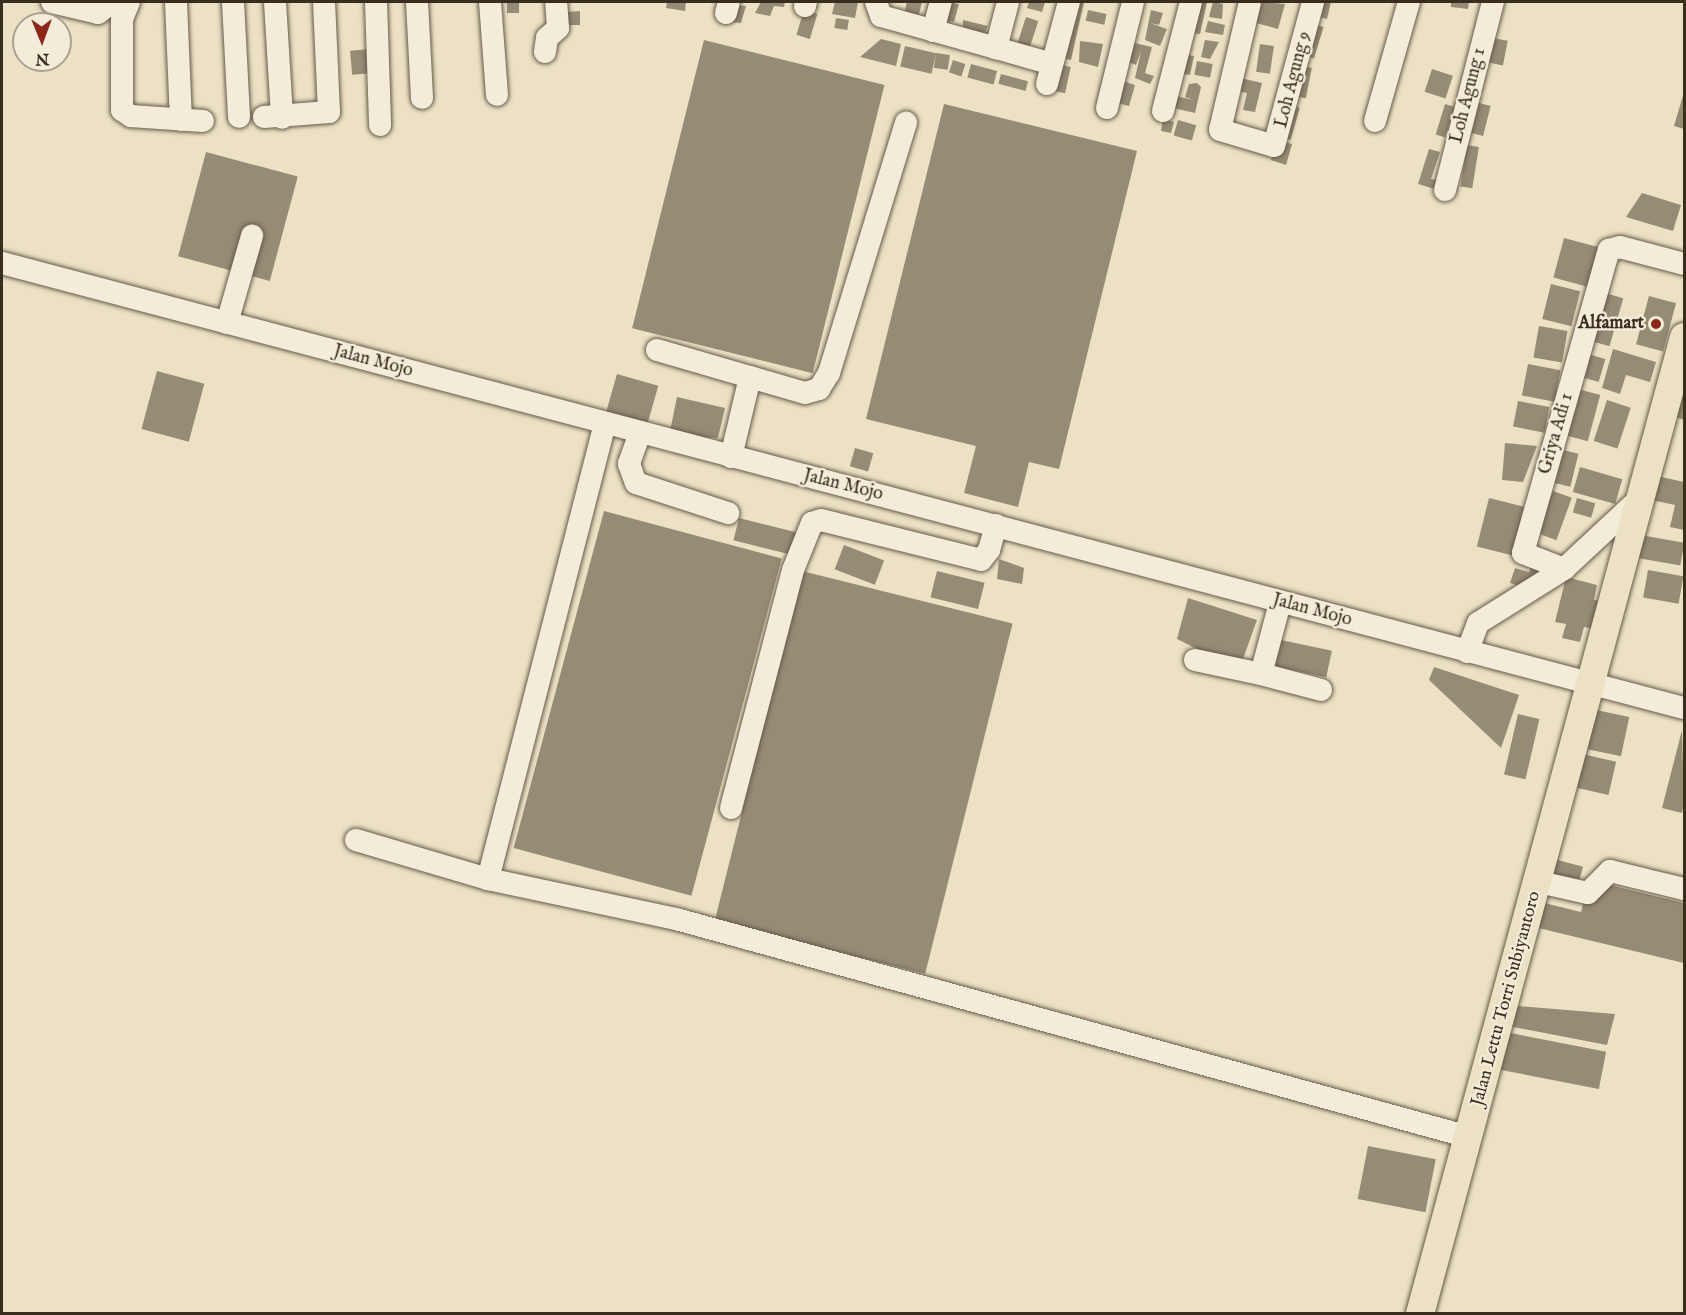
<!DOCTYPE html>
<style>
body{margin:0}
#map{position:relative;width:1686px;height:1315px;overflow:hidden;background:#ece1c5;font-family:"IM FELL English",serif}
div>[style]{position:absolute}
.building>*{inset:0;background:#968b75;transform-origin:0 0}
.roads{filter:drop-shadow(0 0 2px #665a48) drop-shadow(0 0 2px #665a48)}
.minor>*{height:22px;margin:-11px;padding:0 11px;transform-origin:11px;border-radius:11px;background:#f3ecd9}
.major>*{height:28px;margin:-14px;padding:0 14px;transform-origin:14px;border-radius:14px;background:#ece1c5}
.dots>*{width:16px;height:16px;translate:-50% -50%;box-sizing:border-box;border:3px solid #f3ecd9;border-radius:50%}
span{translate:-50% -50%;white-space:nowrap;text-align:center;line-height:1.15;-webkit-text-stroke:4.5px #f3ecd9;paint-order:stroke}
.street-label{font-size:18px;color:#392d1f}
.poi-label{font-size:18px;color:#392d1f;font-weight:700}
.right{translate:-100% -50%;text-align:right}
.frame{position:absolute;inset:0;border:3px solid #392d1f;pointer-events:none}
.north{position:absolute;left:12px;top:12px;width:60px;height:60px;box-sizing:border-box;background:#f3ecd9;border:2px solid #a9a08f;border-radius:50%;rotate:179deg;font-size:16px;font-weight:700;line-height:24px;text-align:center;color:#392d1f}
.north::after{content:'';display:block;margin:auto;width:21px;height:27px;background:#8f2418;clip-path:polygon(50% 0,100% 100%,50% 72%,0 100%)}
</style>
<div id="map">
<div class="building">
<i style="left:507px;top:2px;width:12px;height:11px"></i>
<i style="clip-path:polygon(667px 2px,686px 2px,685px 11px,666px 8px)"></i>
<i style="clip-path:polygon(761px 2px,785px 2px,784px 7px,774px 6px,770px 16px,755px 13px)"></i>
<i style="clip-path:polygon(835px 2px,858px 2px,855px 18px,832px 14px)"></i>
<i style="clip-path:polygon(907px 2px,922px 2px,918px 18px,904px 14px)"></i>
<i style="clip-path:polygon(944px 2px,959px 4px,954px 22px,940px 19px)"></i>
<i style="clip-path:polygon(1029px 2px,1045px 2px,1042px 12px,1027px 8px)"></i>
<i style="clip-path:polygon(1071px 2px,1084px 2px,1071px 60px,1057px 57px)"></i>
<i style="clip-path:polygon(1195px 2px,1207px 2px,1200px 34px,1190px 33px)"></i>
<i style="clip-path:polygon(1213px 2px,1223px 4px,1222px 19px,1209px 17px)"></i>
<i style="clip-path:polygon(1262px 2px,1285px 4px,1278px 29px,1256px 23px)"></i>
<i style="clip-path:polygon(1318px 2px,1331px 2px,1327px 19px,1314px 16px)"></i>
<i style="clip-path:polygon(1451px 2px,1469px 2px,1468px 9px,1451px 7px)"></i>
<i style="clip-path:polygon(733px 5px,746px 6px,741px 23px,729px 22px)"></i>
<i style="left:804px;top:10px;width:14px;height:26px;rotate:17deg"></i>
<i style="left:1088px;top:10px;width:19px;height:11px;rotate:12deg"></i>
<i style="clip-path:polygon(1151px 10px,1163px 13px,1159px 25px,1150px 23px,1167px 29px,1160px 46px,1145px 40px)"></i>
<i style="clip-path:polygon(580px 11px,580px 25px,565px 25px,567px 12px)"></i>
<i style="left:1026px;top:17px;width:13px;height:35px;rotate:18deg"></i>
<i style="left:836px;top:18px;width:13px;height:10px;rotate:9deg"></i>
<i style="clip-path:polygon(963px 20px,988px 26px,981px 40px,963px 35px)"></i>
<i style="clip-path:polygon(1208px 21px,1225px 25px,1223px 35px,1205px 32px)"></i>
<i style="left:1314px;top:24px;width:10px;height:33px;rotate:17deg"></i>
<i style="left:1493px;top:38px;width:15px;height:25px;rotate:11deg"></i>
<i style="clip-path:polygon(881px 39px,901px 44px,896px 66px,860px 57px)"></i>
<i style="left:704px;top:40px;width:186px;height:297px;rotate:14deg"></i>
<i style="clip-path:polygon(1205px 40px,1219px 42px,1210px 59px,1201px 57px)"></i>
<i style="clip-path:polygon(1080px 41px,1103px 44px,1098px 67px,1079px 62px)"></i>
<i style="clip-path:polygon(1126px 41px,1152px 47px,1145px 73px,1154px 76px,1150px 84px,1135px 78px,1141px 51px,1136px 65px,1121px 59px)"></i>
<i style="left:1260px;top:44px;width:14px;height:28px;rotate:8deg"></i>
<i style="left:905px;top:46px;width:32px;height:21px;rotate:13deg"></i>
<i style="left:371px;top:49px;width:24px;height:21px;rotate:85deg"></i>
<i style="left:936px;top:53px;width:14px;height:15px;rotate:8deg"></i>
<i style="clip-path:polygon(1181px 54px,1194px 56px,1190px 75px,1173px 72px)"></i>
<i style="left:953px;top:60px;width:13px;height:13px;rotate:18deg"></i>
<i style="left:1197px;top:61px;width:16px;height:14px;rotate:11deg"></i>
<i style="left:971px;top:64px;width:27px;height:14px;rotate:15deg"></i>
<i style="left:1057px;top:64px;width:14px;height:27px;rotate:12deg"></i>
<i style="left:1302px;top:66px;width:10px;height:31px;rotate:11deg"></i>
<i style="left:1432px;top:69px;width:22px;height:24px;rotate:18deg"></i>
<i style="left:1001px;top:74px;width:28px;height:10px;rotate:15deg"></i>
<i style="clip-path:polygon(1236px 77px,1262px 83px,1255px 112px,1243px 110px,1247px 93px,1233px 90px)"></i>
<i style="clip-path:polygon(1123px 81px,1135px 85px,1129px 106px,1109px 101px)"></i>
<i style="clip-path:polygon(1197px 83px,1201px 87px,1195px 113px,1169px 107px,1171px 95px,1194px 100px,1185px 97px,1189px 84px)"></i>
<i style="clip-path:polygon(1684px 92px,1684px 129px,1674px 126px)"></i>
<i style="left:1479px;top:103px;width:12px;height:31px;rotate:14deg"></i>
<i style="clip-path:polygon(944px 104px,1137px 151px,1059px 469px,1029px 462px,1018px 507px,964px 493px,976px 446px,866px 419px)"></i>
<i style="left:1445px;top:104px;width:10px;height:32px;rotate:17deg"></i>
<i style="left:1293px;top:106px;width:7px;height:33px;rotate:16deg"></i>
<i style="clip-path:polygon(1163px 119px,1174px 122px,1171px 133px,1161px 131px)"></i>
<i style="left:1178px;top:120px;width:19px;height:16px;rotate:16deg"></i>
<i style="clip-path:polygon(1284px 142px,1292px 144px,1286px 165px,1271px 160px,1275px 147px)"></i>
<i style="left:1467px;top:145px;width:12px;height:42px;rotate:9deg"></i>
<i style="clip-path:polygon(1429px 149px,1440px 152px,1431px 179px,1440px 181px,1438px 190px,1418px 184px)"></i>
<i style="left:206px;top:152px;width:95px;height:108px;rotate:15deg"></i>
<i style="clip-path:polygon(1642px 193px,1681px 205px,1673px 231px,1626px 217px)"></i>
<i style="left:1564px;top:238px;width:35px;height:41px;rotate:15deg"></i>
<i style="left:1551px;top:284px;width:30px;height:36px;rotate:14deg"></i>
<i style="left:1605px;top:293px;width:19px;height:50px;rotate:16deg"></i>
<i style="left:1649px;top:296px;width:28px;height:50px;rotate:15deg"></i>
<i style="left:1539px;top:326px;width:29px;height:32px;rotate:10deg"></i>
<i style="clip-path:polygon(1613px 349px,1656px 362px,1650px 382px,1626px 375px,1620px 394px,1602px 388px)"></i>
<i style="left:1588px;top:354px;width:18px;height:24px;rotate:16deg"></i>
<i style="left:1528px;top:364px;width:33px;height:32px;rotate:11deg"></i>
<i style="left:157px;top:371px;width:49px;height:60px;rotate:15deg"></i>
<i style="left:617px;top:374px;width:43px;height:40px;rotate:16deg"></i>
<i style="clip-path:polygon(1684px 375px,1684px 420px,1672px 416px)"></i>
<i style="left:1578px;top:389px;width:23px;height:48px;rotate:15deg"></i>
<i style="clip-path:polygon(677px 397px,725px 408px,718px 438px,669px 436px)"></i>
<i style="left:1607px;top:400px;width:25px;height:43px;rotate:18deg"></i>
<i style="left:1518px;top:401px;width:32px;height:26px;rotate:11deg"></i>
<i style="clip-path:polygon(1505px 443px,1537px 446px,1523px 482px,1502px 480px)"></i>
<i style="left:855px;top:448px;width:19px;height:19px;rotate:16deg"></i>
<i style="left:1563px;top:450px;width:16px;height:34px;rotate:14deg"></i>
<i style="left:1580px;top:467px;width:44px;height:26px;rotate:16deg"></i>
<i style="clip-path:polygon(1652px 475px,1684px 482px,1684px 530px,1670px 527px,1675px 505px,1647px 499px)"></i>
<i style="left:1553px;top:491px;width:20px;height:45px;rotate:20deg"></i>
<i style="left:1489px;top:498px;width:36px;height:50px;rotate:14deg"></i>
<i style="left:1577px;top:498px;width:19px;height:15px;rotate:16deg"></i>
<i style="left:604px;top:511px;width:184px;height:349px;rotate:15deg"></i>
<i style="left:739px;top:518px;width:61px;height:23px;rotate:14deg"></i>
<i style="left:1640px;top:535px;width:45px;height:23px;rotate:10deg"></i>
<i style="left:844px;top:545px;width:43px;height:26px;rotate:21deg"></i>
<i style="clip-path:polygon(999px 559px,1024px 568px,1022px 584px,997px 579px)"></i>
<i style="clip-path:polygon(1532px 563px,1554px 571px,1526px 588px,1510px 583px,1515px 568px,1529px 572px)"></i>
<i style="left:1648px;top:570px;width:36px;height:28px;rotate:10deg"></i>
<i style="left:802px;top:571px;width:217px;height:361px;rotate:14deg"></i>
<i style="left:937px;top:571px;width:49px;height:27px;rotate:14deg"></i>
<i style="clip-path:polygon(1566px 577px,1597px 585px,1594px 600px,1602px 601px,1595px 629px,1584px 627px,1580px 642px,1562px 638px,1566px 624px,1555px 622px)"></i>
<i style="clip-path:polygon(1188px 598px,1257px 620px,1239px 670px,1177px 639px)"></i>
<i style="left:1281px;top:640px;width:52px;height:27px;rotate:12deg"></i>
<i style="clip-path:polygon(1434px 667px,1519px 695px,1501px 748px,1429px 680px)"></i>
<i style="left:1596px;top:710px;width:34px;height:40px;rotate:12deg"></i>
<i style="left:1518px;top:714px;width:22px;height:62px;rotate:13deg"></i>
<i style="clip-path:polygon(1682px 730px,1684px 803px,1682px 813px,1662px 808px)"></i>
<i style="left:1582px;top:754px;width:35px;height:34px;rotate:13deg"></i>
<i style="left:1554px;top:859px;width:30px;height:16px;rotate:15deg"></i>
<i style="clip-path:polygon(1589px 880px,1684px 903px,1684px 963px,1534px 927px,1540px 902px,1581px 912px)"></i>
<i style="clip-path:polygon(1517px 1006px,1615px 1014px,1607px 1045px,1508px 1026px)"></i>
<i style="left:1505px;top:1032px;width:103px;height:38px;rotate:11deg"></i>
<i style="left:1368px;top:1146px;width:69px;height:54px;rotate:11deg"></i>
</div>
<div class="roads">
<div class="minor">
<i style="left:52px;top:2px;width:47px;rotate:13.4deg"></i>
<i style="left:98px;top:13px;width:18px;rotate:-38deg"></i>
<i style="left:129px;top:2px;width:18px;rotate:112deg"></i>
<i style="left:122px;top:19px;width:91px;rotate:90deg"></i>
<i style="left:122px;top:110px;width:11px;rotate:34deg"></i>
<i style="left:131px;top:116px;width:72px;rotate:4deg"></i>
<i style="left:176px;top:2px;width:118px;rotate:87.6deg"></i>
<i style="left:233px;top:2px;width:115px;rotate:87deg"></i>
<i style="left:275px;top:2px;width:116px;rotate:86.5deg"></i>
<i style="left:376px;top:2px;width:123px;rotate:88.1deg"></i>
<i style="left:417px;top:2px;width:96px;rotate:87deg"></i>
<i style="left:490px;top:2px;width:93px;rotate:85.7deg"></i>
<i style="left:876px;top:2px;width:15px;rotate:70deg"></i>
<i style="left:881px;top:16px;width:119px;rotate:15.5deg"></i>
<i style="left:1008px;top:2px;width:48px;rotate:104.6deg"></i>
<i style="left:996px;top:48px;width:58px;rotate:15.9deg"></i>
<i style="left:1250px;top:2px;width:131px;rotate:103.2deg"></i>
<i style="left:1220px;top:130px;width:56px;rotate:16.5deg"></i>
<i style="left:1274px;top:146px;width:149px;rotate:-74.8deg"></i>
<i style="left:805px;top:6px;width:4px;rotate:-76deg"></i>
<i style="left:726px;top:13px;width:11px;rotate:-75deg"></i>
<i style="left:933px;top:31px;width:30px;rotate:-75deg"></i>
<i style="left:545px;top:52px;width:14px;rotate:-82deg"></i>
<i style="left:547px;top:38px;width:15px;rotate:-42deg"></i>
<i style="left:558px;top:28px;width:26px;rotate:-94deg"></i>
<i style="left:1047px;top:84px;width:85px;rotate:-75deg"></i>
<i style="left:1107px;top:108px;width:109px;rotate:-76.2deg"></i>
<i style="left:1163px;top:111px;width:113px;rotate:-75.6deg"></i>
<i style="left:264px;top:117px;width:65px;rotate:-4.4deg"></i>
<i style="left:329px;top:112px;width:110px;rotate:-92.6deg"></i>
<i style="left:1375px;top:121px;width:124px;rotate:-74.1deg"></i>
<i style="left:1445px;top:190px;width:194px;rotate:-75.7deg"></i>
<i style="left:2px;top:263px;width:1740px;rotate:14.82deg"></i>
<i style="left:227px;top:323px;width:91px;rotate:-74deg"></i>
<i style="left:657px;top:350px;width:154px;rotate:16.2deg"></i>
<i style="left:805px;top:393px;width:15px;rotate:-16deg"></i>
<i style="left:819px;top:389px;width:19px;rotate:-58deg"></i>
<i style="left:829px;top:373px;width:262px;rotate:-72.9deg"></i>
<i style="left:640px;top:433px;width:33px;rotate:110deg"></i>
<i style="left:629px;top:464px;width:20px;rotate:70deg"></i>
<i style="left:636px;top:483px;width:97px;rotate:18.1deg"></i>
<i style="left:731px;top:457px;width:82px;rotate:-76.6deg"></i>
<i style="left:1564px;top:569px;width:44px;rotate:-158.7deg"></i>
<i style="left:1523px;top:553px;width:315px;rotate:-74.2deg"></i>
<i style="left:1609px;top:250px;width:11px;rotate:-15deg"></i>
<i style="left:1620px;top:247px;width:66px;rotate:14.9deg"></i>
<i style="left:1280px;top:603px;width:73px;rotate:105deg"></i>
<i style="left:1261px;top:674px;width:62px;rotate:14.9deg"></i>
<i style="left:1467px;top:652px;width:31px;rotate:-69deg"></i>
<i style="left:1478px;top:623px;width:102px;rotate:-32.1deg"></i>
<i style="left:1564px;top:569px;width:103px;rotate:-43deg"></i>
<i style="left:1195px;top:660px;width:67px;rotate:12deg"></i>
<i style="left:731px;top:808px;width:246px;rotate:-75.4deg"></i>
<i style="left:793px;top:570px;width:51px;rotate:-68deg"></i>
<i style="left:812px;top:523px;width:9px;rotate:-18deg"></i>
<i style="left:821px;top:520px;width:165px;rotate:14deg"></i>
<i style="left:981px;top:560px;width:13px;rotate:-51deg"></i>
<i style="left:989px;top:550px;width:26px;rotate:-74deg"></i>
<i style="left:356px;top:840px;width:138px;rotate:16.5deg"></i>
<i style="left:488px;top:879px;width:192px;rotate:12deg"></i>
<i style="left:676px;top:919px;width:822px;rotate:15.37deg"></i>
<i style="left:488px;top:879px;width:470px;rotate:-75.6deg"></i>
<i style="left:1539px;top:882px;width:50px;rotate:12.7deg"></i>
<i style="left:1588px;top:893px;width:31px;rotate:-45deg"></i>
<i style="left:1610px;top:871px;width:76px;rotate:13.7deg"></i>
</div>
<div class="major">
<i style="left:1420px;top:1314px;width:1012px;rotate:-74.88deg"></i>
</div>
</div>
<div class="dots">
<i style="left:1656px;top:324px;background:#8f2418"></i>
</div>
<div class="street-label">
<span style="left:1294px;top:80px;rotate:-76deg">Loh Agung 9</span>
<span style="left:1469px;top:96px;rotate:-76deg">Loh Agung 1</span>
<span style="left:373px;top:362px;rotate:15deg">Jalan Mojo</span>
<span style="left:1557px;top:434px;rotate:-74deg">Griya Adi 1</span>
<span style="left:843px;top:486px;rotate:14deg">Jalan Mojo</span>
<span style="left:1312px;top:611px;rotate:15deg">Jalan Mojo</span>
<span style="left:1507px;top:999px;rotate:-75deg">Jalan Lettu Torri Subiyantoro</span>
</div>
<div class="poi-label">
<span class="right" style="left:1644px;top:324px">Alfamart</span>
</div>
<div class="frame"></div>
<div class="north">N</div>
</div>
